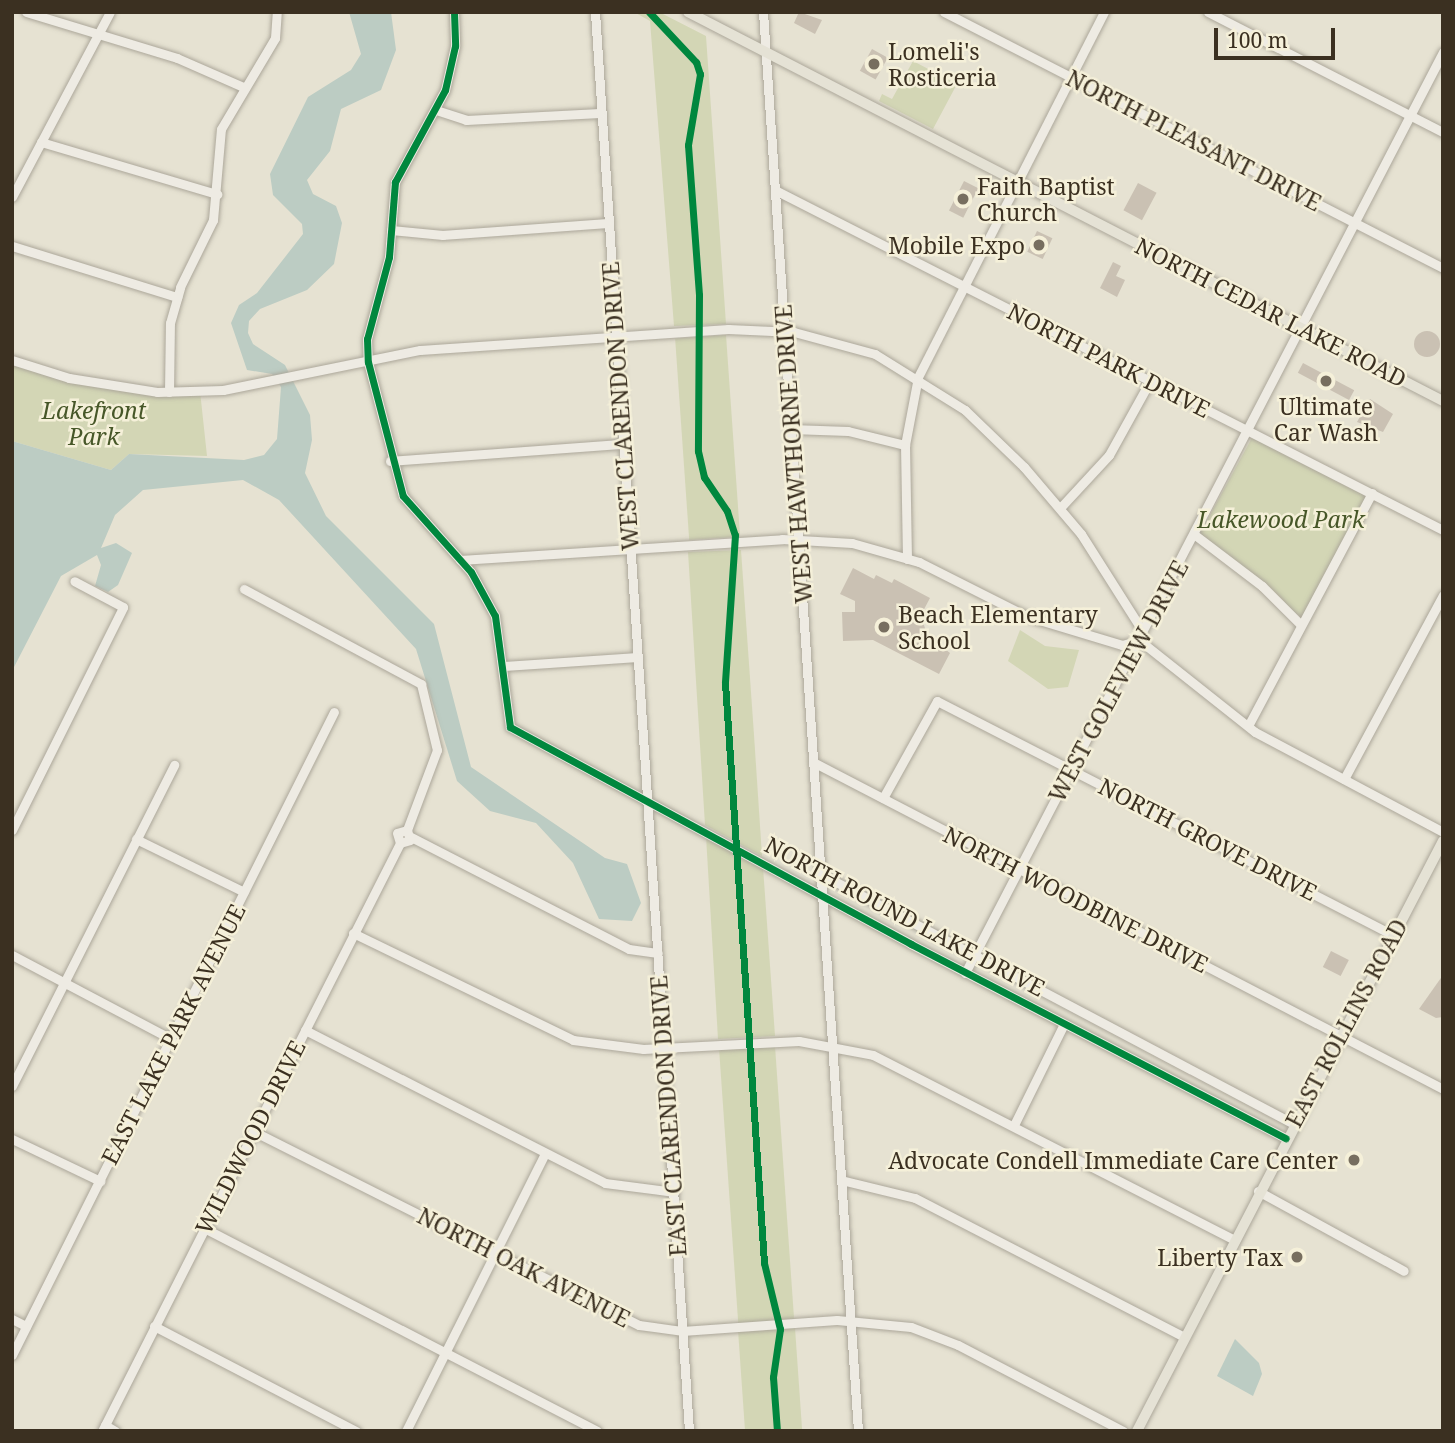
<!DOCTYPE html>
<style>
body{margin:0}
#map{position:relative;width:1455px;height:1443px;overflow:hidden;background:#e6e2d2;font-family:"Noto Serif",serif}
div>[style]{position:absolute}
.green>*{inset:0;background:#d3d6b5;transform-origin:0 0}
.water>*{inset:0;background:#bcccc3}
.building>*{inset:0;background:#cac1b3;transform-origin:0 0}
.round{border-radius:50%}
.roads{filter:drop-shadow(0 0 2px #aca79a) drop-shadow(0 0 2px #aca79a)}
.minor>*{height:9px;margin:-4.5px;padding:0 4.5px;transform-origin:4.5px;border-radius:4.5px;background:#eeebe3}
.major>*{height:10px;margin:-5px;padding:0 5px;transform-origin:5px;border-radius:5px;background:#e5e2d5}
.cycleway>*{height:7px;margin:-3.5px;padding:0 3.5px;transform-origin:3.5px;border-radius:3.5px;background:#00873e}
.dots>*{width:19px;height:19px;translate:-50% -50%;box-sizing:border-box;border:4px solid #f5f0d9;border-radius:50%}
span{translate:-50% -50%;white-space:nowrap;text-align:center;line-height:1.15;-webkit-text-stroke:5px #f5f0d9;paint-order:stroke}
.poi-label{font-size:23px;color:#3b3021}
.left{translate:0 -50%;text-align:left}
.right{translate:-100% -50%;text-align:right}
.street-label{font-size:23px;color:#3b3021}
.park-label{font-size:23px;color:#475728;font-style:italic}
.frame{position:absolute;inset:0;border:14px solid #3b3021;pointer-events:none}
.scale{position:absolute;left:1214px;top:28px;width:121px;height:32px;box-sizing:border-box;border:4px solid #3b3021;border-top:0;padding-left:9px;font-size:21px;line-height:24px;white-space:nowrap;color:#3b3021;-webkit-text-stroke:5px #f5f0d9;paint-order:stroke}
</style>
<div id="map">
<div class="green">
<i style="clip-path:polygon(634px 12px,659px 12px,706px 36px,726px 324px,674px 326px,650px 21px)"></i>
<i style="clip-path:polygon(913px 61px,957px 84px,933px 129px,879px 101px,882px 94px,892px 99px)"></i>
<i style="left:726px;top:335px;width:202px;height:51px;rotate:86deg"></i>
<i style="clip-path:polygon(12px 360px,111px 386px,200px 391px,207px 456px,129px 454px,111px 470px,12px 441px)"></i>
<i style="clip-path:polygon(1254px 434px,1369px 492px,1302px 618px,1198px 537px)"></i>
<i style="clip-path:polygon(741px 550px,754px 735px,762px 856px,705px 825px,688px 552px)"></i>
<i style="clip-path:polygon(1020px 630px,1045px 646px,1079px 650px,1068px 687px,1048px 689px,1008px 661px)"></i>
<i style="clip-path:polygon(706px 836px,763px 867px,775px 1036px,718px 1039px)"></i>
<i style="left:775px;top:1046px;width:274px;height:56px;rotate:86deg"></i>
<i style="left:795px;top:1328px;width:103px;height:57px;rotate:86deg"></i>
</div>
<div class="water">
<i style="clip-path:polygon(349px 12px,391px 12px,396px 50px,381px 90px,341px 109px,330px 151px,307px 180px,313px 194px,336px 206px,342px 223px,334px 264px,307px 290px,260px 309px,249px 321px,248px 333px,253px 344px,285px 365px,310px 415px,312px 440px,305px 473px,326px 516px,434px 624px,471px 767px,605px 858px,627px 864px,641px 903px,632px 921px,599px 919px,573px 863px,536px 823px,490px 811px,457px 781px,416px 649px,279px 500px,243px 480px,143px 490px,115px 515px,101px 548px,116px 543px,132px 553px,118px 585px,108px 592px,95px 586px,101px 565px,97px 555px,61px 576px,12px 671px,12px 441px,111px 470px,129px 454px,244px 460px,264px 455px,277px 439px,281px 387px,272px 374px,247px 370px,231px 323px,239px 305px,257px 293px,303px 234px,302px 224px,273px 195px,270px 174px,308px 97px,351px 70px,361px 54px)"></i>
<i style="clip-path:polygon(1235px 1339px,1259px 1363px,1262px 1374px,1253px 1396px,1217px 1376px)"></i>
</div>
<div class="building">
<i style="clip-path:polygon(799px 12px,822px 20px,815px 34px,794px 23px)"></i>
<i style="left:872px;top:49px;width:18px;height:25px;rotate:29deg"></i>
<i style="left:964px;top:181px;width:16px;height:33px;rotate:27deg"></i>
<i style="left:1138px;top:183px;width:21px;height:31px;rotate:28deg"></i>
<i style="left:1037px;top:231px;width:17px;height:23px;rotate:25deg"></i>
<i style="clip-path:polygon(1113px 262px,1121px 266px,1116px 276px,1125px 280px,1117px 297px,1100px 288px)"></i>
<i class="round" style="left:1414px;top:331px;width:26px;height:26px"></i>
<i style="left:1303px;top:363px;width:58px;height:11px;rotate:28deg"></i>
<i style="clip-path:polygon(1370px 399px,1393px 414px,1383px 432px,1357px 422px)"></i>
<i style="clip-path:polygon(853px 568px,874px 579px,876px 575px,892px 583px,894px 579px,930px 598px,921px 615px,927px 635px,950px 653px,939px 674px,873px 640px,843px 641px,842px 612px,855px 612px,855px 601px,840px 594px)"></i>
<i style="left:1331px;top:951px;width:20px;height:18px;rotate:27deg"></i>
<i style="clip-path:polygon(1443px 975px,1443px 1017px,1436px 1018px,1419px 1009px)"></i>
</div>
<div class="roads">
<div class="minor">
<i style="left:26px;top:12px;width:158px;rotate:16.9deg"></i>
<i style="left:177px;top:58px;width:72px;rotate:23.7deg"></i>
<i style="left:454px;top:12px;width:34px;rotate:88deg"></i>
<i style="left:455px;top:46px;width:45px;rotate:102.8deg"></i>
<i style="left:445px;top:90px;width:105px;rotate:118.5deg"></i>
<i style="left:395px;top:182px;width:75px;rotate:94.6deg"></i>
<i style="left:389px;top:257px;width:85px;rotate:105deg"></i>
<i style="left:367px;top:339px;width:23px;rotate:88deg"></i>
<i style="left:368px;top:362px;width:138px;rotate:75.4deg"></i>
<i style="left:403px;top:496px;width:102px;rotate:48.2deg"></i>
<i style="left:471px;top:572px;width:50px;rotate:61.4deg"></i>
<i style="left:495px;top:616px;width:112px;rotate:82.3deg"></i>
<i style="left:510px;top:727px;width:456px;rotate:28.4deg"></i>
<i style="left:911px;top:944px;width:422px;rotate:27.4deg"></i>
<i style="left:595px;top:12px;width:1422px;rotate:86.21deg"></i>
<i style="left:763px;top:12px;width:1422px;rotate:86.17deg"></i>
<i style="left:944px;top:12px;width:561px;rotate:27.16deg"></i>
<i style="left:1208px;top:12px;width:264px;rotate:27.1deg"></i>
<i style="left:436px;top:110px;width:32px;rotate:18deg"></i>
<i style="left:466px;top:120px;width:134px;rotate:-3deg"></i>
<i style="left:41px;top:142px;width:184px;rotate:16.5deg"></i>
<i style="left:775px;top:190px;width:750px;rotate:26.98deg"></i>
<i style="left:12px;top:197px;width:209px;rotate:-62.1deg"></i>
<i style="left:391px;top:230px;width:52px;rotate:5.5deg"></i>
<i style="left:443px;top:235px;width:164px;rotate:-4.2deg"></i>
<i style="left:12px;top:246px;width:173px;rotate:17.2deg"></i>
<i style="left:12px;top:360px;width:60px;rotate:17.5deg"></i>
<i style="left:69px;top:378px;width:89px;rotate:9deg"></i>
<i style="left:157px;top:392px;width:66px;rotate:-1.7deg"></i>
<i style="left:223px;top:390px;width:201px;rotate:-11.5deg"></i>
<i style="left:420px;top:350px;width:309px;rotate:-3.9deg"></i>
<i style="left:728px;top:329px;width:66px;rotate:2.6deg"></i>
<i style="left:794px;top:332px;width:84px;rotate:15.2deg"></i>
<i style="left:875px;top:354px;width:106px;rotate:31.9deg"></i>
<i style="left:965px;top:410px;width:82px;rotate:44deg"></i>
<i style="left:1024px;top:467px;width:88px;rotate:49.6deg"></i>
<i style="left:1081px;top:534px;width:110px;rotate:57.6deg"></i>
<i style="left:1140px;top:627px;width:13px;rotate:94deg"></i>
<i style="left:1139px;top:640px;width:148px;rotate:38.4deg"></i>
<i style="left:1255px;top:732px;width:213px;rotate:28deg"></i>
<i style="left:169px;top:392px;width:69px;rotate:-89.2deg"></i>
<i style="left:170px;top:323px;width:37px;rotate:-74deg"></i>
<i style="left:180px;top:287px;width:75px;rotate:-63.8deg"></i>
<i style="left:213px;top:220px;width:91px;rotate:-85deg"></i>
<i style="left:221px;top:129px;width:106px;rotate:-59.3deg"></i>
<i style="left:275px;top:38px;width:26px;rotate:-86deg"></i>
<i style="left:791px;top:429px;width:57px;rotate:2deg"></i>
<i style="left:848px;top:431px;width:59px;rotate:13.8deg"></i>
<i style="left:390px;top:461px;width:233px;rotate:-4.2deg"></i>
<i style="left:1060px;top:508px;width:72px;rotate:-47.2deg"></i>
<i style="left:1109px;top:455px;width:85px;rotate:-61deg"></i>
<i style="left:1195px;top:535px;width:84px;rotate:37.3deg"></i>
<i style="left:1262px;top:586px;width:55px;rotate:45deg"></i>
<i style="left:907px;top:559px;width:114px;rotate:-91deg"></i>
<i style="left:905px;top:445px;width:69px;rotate:-79.2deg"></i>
<i style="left:918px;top:377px;width:410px;rotate:-63deg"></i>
<i style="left:460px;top:560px;width:323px;rotate:-3.7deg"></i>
<i style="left:782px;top:539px;width:70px;rotate:3.3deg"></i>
<i style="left:852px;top:543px;width:70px;rotate:15.8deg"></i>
<i style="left:919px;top:562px;width:120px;rotate:26.8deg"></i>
<i style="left:1026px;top:616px;width:100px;rotate:16.8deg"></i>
<i style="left:1122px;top:645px;width:18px;rotate:-16deg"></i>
<i style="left:244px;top:589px;width:201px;rotate:28.2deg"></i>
<i style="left:421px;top:684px;width:68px;rotate:76.4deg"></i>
<i style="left:437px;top:750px;width:85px;rotate:110.6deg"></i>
<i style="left:505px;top:666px;width:132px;rotate:-3.9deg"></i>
<i style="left:1248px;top:726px;width:264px;rotate:-62deg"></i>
<i style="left:813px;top:762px;width:710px;rotate:27.43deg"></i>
<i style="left:1344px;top:779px;width:209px;rotate:-61.7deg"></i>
<i style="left:883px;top:798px;width:111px;rotate:-60.9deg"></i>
<i style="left:937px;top:701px;width:513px;rotate:27.16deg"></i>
<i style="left:12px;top:830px;width:249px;rotate:-63.5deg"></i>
<i style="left:123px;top:607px;width:55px;rotate:-152deg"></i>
<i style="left:411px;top:837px;width:245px;rotate:27.2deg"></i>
<i style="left:629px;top:949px;width:29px;rotate:8deg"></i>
<i style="left:136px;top:839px;width:120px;rotate:26.1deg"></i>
<i style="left:821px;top:874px;width:535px;rotate:27.86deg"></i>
<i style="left:353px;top:933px;width:245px;rotate:25.9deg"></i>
<i style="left:573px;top:1040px;width:71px;rotate:7.3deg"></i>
<i style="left:643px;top:1049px;width:156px;rotate:-2.9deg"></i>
<i style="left:799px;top:1041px;width:75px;rotate:10.7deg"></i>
<i style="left:873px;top:1055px;width:404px;rotate:27.1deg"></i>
<i style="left:12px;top:955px;width:180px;rotate:27.8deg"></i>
<i style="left:965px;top:973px;width:1038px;rotate:-62.57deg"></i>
<i style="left:305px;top:1030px;width:337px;rotate:27deg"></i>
<i style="left:605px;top:1183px;width:70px;rotate:7.4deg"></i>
<i style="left:12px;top:1086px;width:360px;rotate:-63.2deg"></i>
<i style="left:1014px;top:1125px;width:113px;rotate:-63.7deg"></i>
<i style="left:253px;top:1131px;width:432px;rotate:26.7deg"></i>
<i style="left:639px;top:1325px;width:43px;rotate:7.9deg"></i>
<i style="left:682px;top:1331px;width:155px;rotate:-4.1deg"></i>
<i style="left:837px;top:1320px;width:74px;rotate:5.4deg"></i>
<i style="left:911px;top:1327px;width:50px;rotate:21deg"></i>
<i style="left:958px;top:1345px;width:186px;rotate:27.5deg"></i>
<i style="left:12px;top:1139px;width:98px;rotate:25.5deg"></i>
<i style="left:841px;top:1180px;width:76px;rotate:13.7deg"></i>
<i style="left:915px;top:1198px;width:303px;rotate:27.3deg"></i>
<i style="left:1258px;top:1191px;width:166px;rotate:28.7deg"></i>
<i style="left:204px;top:1228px;width:442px;rotate:27.3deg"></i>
<i style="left:12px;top:1319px;width:16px;rotate:27deg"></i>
<i style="left:154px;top:1326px;width:228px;rotate:27.5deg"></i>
<i style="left:12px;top:1355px;width:719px;rotate:-63.4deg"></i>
<i style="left:105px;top:1425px;width:12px;rotate:31deg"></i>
<i style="left:102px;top:1431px;width:659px;rotate:-63.12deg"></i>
<i style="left:400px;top:843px;width:10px;rotate:-17deg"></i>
<i style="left:410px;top:840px;width:10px;rotate:-107deg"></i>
<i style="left:407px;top:830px;width:10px;rotate:163deg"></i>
<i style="left:397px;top:833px;width:10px;rotate:73deg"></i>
<i style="left:406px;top:1431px;width:310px;rotate:-63.4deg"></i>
</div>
<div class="major">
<i style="left:688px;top:12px;width:849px;rotate:27.26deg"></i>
<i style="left:1137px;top:1431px;width:665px;rotate:-62.59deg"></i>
</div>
</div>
<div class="cycleway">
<i style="left:454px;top:12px;width:34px;rotate:88deg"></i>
<i style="left:455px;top:46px;width:45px;rotate:102.8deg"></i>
<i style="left:445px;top:90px;width:105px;rotate:118.5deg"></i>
<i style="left:395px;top:182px;width:75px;rotate:94.6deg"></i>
<i style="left:389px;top:257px;width:85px;rotate:105deg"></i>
<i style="left:367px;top:339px;width:23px;rotate:88deg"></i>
<i style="left:368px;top:362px;width:138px;rotate:75.4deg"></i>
<i style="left:403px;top:496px;width:102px;rotate:48.2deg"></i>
<i style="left:471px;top:572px;width:50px;rotate:61.4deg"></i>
<i style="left:495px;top:616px;width:112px;rotate:82.3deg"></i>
<i style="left:510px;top:727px;width:456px;rotate:28.4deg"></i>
<i style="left:911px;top:944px;width:422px;rotate:27.4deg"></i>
<i style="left:649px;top:12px;width:69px;rotate:46.8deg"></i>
<i style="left:696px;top:62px;width:13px;rotate:72deg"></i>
<i style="left:700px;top:74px;width:72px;rotate:99.6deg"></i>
<i style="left:688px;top:145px;width:150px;rotate:85.8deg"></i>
<i style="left:699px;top:295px;width:156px;rotate:90.4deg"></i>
<i style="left:698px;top:451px;width:27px;rotate:77deg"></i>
<i style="left:704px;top:477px;width:41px;rotate:55.9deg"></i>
<i style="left:727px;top:511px;width:25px;rotate:72deg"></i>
<i style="left:735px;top:535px;width:148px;rotate:93.9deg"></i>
<i style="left:725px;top:683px;width:581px;rotate:86.15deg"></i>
<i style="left:764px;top:1263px;width:68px;rotate:76.4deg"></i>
<i style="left:780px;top:1329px;width:49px;rotate:98.3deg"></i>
<i style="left:773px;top:1377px;width:54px;rotate:85.8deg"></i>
</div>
<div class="dots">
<i style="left:874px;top:64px;background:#776e5f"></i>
<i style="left:963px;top:199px;background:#776e5f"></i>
<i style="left:1039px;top:245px;background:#776e5f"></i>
<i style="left:1326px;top:381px;background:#776e5f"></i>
<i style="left:884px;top:627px;background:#776e5f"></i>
<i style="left:1354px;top:1160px;background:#776e5f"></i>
<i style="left:1297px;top:1257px;background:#776e5f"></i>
</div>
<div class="poi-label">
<span class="left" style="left:888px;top:64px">Lomeli's<br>Rosticeria</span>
<span class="left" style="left:977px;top:199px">Faith Baptist<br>Church</span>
<span class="right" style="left:1025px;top:245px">Mobile Expo</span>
<span style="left:1326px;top:419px">Ultimate<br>Car Wash</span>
<span class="left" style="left:898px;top:627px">Beach Elementary<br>School</span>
<span class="right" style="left:1338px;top:1160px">Advocate Condell Immediate Care Center</span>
<span class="right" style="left:1283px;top:1257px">Liberty Tax</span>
</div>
<div class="street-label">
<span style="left:1194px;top:140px;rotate:27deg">NORTH PLEASANT DRIVE</span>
<span style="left:1271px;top:312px;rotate:27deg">NORTH CEDAR LAKE ROAD</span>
<span style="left:1109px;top:360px;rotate:27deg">NORTH PARK DRIVE</span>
<span style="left:620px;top:406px;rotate:-94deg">WEST CLARENDON DRIVE</span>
<span style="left:793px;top:454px;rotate:-94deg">WEST HAWTHORNE DRIVE</span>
<span style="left:1118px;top:681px;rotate:-62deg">WEST GOLFVIEW DRIVE</span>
<span style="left:1208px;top:839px;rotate:27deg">NORTH GROVE DRIVE</span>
<span style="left:1076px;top:899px;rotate:27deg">NORTH WOODBINE DRIVE</span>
<span style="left:905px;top:916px;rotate:28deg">NORTH ROUND LAKE DRIVE</span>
<span style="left:1346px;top:1023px;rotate:-62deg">EAST ROLLINS ROAD</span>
<span style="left:173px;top:1034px;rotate:-63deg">EAST LAKE PARK AVENUE</span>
<span style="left:668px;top:1116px;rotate:-94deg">EAST CLARENDON DRIVE</span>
<span style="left:250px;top:1137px;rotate:-63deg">WILDWOOD DRIVE</span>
<span style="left:524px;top:1267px;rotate:27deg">NORTH OAK AVENUE</span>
</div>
<div class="park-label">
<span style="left:94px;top:423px">Lakefront<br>Park</span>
<span style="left:1281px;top:519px">Lakewood Park</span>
</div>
<div class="frame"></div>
<div class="scale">100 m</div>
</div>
